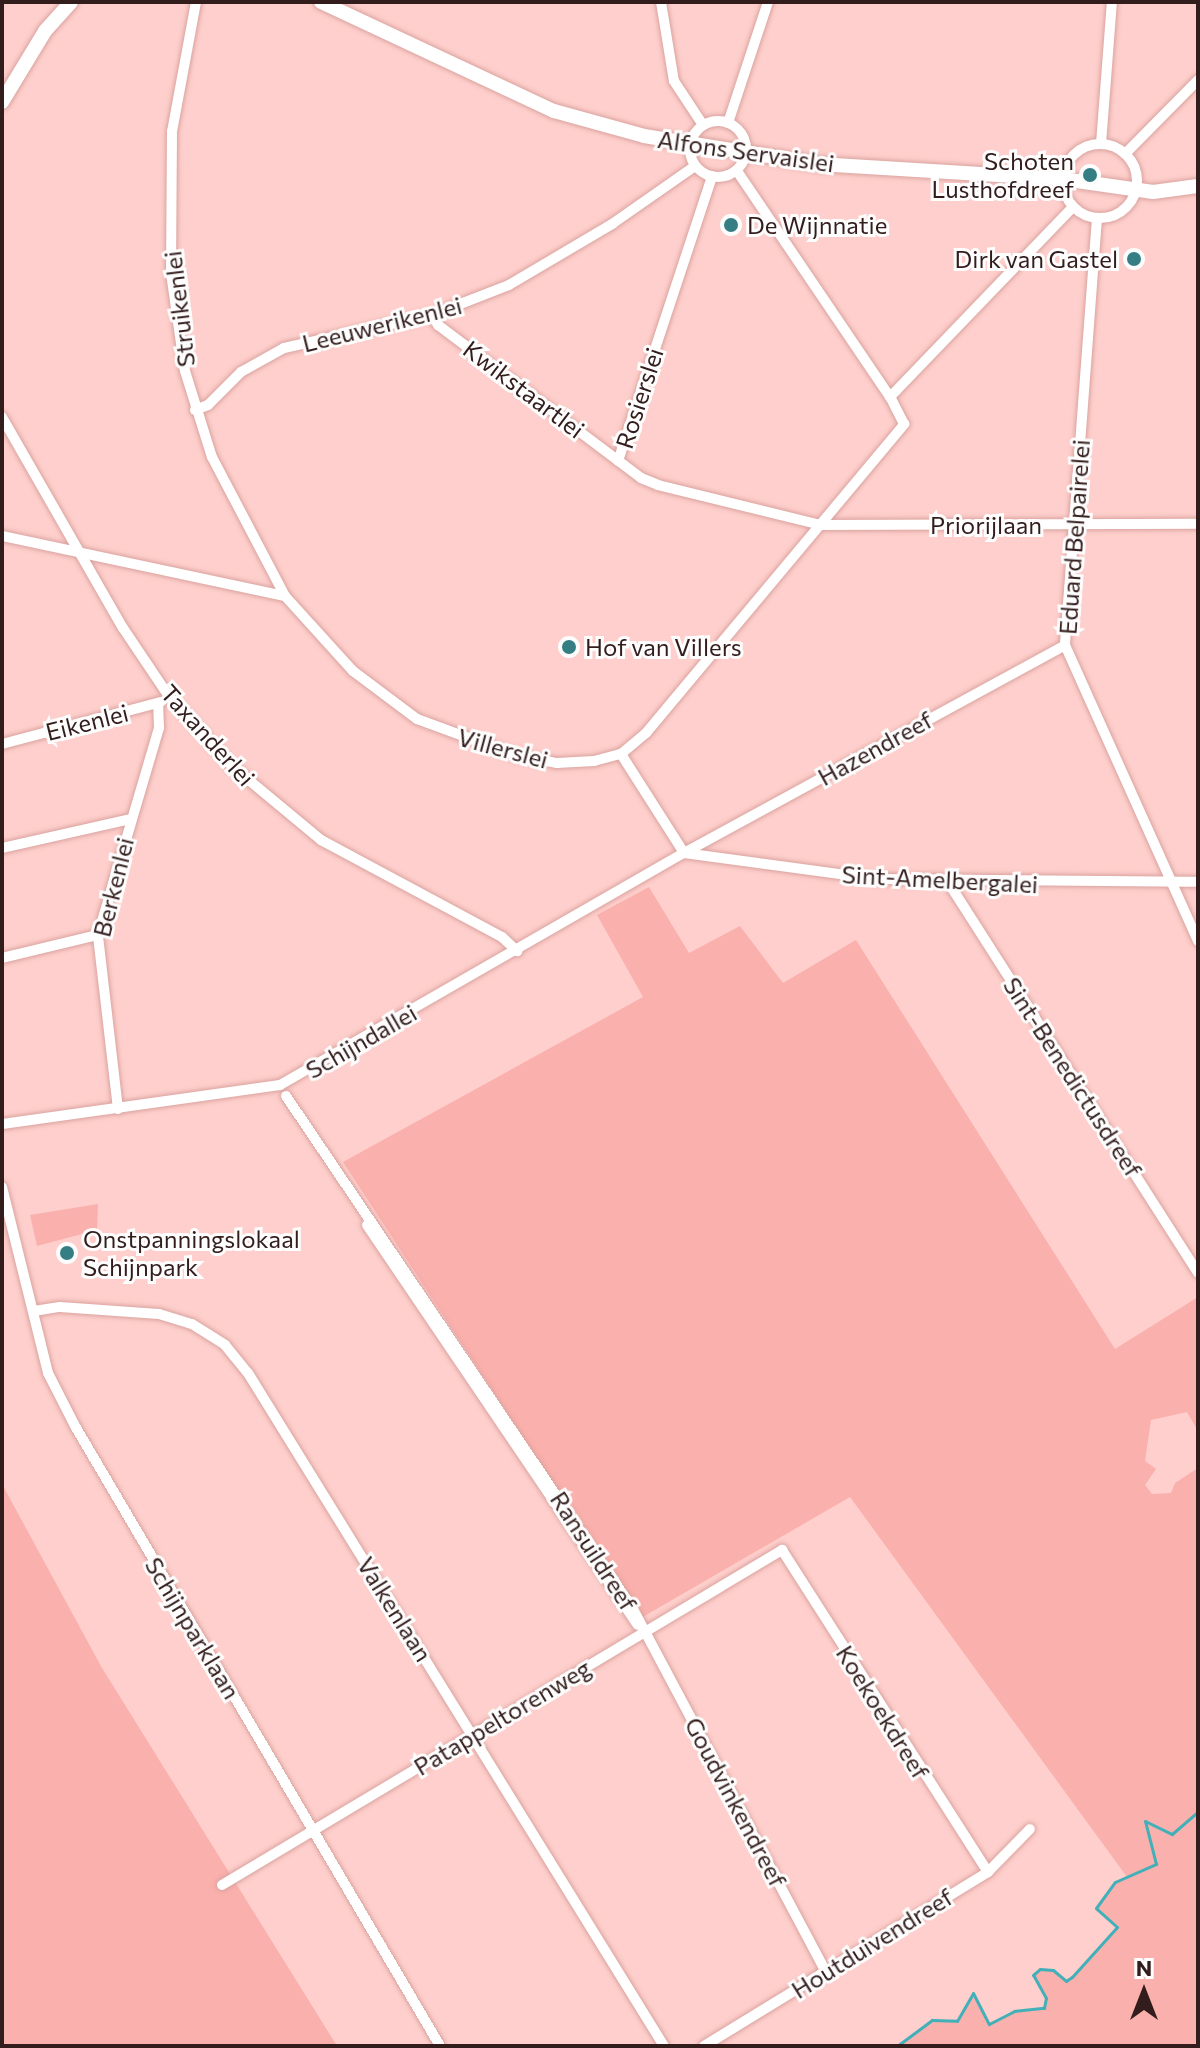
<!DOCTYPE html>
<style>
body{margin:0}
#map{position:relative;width:1200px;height:2048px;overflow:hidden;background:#fecfcc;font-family:Commissioner,sans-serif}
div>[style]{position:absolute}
.green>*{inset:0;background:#fab0ac}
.stream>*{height:3px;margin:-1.5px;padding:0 1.5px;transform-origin:1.5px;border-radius:1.5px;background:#41b0b9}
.roads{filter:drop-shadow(0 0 2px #daa39f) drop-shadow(0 0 2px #daa39f)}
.street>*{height:10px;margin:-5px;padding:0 5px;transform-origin:5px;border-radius:5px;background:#fff}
.street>.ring{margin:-5px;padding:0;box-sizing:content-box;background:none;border:10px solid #fff;border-radius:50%}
.secondary>*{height:14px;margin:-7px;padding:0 7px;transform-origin:7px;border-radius:7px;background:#fff}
.dots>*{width:22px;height:22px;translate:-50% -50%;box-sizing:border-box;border:4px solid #fdfdfd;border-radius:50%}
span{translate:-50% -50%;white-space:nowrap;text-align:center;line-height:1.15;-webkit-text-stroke:6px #fdfdfd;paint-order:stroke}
.street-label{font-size:24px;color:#321d1c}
.poi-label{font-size:24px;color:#321d1c}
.right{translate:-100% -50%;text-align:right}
.left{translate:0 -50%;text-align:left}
.frame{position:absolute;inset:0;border:4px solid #321d1c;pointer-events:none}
.north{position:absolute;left:1104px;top:1952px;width:80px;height:80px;-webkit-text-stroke:6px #fdfdfd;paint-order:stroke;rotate:0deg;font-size:22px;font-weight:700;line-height:32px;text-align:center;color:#321d1c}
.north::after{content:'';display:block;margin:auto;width:28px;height:36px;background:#321d1c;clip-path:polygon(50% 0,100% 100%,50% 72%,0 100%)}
</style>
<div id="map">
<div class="green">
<i style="clip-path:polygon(649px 887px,689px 953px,740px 926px,783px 983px,856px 940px,1115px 1349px,1198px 1297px,1198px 1431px,1187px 1412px,1151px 1420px,1145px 1461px,1156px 1469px,1145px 1485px,1152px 1494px,1171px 1493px,1175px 1483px,1198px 1468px,1198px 2046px,897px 2046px,932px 2020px,957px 2021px,973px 1993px,989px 2024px,1014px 2011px,1044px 2008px,1046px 1998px,1033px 1975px,1040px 1969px,1053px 1970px,1066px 1981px,1072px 1977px,1117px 1927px,1096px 1908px,1115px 1882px,1127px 1877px,850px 1497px,641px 1618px,343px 1162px,643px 997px,597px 915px)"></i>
<i style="clip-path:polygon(98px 1204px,97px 1230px,37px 1246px,30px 1215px)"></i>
<i style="clip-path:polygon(2px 1484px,102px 1668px,337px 2046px,2px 2046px)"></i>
</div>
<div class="stream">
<i style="left:897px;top:2046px;width:44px;rotate:-36.6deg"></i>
<i style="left:932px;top:2020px;width:25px;rotate:2deg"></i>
<i style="left:957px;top:2021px;width:32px;rotate:-60deg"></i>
<i style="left:973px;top:1993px;width:35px;rotate:63deg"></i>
<i style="left:989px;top:2024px;width:28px;rotate:-27deg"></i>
<i style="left:1014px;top:2011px;width:30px;rotate:-6deg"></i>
<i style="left:1044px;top:2008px;width:10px;rotate:-79deg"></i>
<i style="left:1046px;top:1998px;width:26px;rotate:-119deg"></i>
<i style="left:1033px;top:1975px;width:9px;rotate:-41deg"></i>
<i style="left:1040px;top:1969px;width:13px;rotate:4deg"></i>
<i style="left:1053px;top:1970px;width:17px;rotate:40deg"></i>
<i style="left:1066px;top:1981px;width:7px;rotate:-34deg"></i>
<i style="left:1072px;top:1977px;width:67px;rotate:-48deg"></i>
<i style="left:1117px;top:1927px;width:28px;rotate:-138deg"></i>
<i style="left:1096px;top:1908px;width:32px;rotate:-54deg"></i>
<i style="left:1115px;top:1882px;width:45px;rotate:-23.7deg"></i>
<i style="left:1156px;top:1864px;width:44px;rotate:-104.3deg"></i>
<i style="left:1145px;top:1821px;width:30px;rotate:26deg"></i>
<i style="left:1172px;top:1834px;width:35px;rotate:-41deg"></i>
</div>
<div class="roads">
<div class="street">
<i style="left:196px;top:2px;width:131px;rotate:100.5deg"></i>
<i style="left:172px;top:131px;width:142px;rotate:90.4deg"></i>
<i style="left:171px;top:273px;width:99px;rotate:81.9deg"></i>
<i style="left:185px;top:371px;width:90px;rotate:72.6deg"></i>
<i style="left:212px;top:457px;width:157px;rotate:62.3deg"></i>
<i style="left:285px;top:596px;width:101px;rotate:47.8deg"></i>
<i style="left:353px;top:671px;width:80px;rotate:36.9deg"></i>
<i style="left:417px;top:719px;width:104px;rotate:20.2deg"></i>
<i style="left:515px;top:755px;width:43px;rotate:10.8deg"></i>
<i style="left:557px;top:763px;width:37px;rotate:-3deg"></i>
<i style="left:594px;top:761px;width:28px;rotate:-15deg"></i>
<i style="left:621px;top:754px;width:33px;rotate:-40deg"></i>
<i style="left:646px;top:733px;width:403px;rotate:-50.1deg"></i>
<i style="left:904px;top:424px;width:30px;rotate:-117deg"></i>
<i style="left:890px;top:397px;width:264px;rotate:-46.1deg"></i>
<i style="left:661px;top:2px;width:80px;rotate:80.7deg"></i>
<i style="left:674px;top:81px;width:53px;rotate:56.6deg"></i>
<i class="ring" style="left:690px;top:121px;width:46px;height:46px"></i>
<i style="left:728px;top:123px;width:127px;rotate:-71.7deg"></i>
<i style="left:1101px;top:144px;width:142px;rotate:-85.6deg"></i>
<i class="ring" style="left:1063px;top:144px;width:64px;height:64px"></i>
<i style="left:1125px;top:154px;width:104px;rotate:-45.4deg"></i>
<i style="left:737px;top:171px;width:273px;rotate:55.9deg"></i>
<i style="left:1097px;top:218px;width:428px;rotate:94.3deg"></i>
<i style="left:1065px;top:645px;width:325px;rotate:65.8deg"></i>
<i style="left:432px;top:315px;width:12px;rotate:59deg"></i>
<i style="left:438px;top:325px;width:254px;rotate:37deg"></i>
<i style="left:641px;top:478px;width:18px;rotate:22deg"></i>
<i style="left:658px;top:485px;width:168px;rotate:13.8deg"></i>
<i style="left:821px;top:525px;width:377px;rotate:-0.2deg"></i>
<i style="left:195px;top:410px;width:14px;rotate:-21deg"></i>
<i style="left:208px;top:405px;width:47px;rotate:-45deg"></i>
<i style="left:241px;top:372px;width:49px;rotate:-29.2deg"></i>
<i style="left:284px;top:348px;width:152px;rotate:-12.6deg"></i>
<i style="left:432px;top:315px;width:83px;rotate:-21.3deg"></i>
<i style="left:509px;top:285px;width:120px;rotate:-30.6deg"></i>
<i style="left:612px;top:224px;width:101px;rotate:-34.9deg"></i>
<i style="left:2px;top:417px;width:243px;rotate:60.2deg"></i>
<i style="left:123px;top:628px;width:81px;rotate:56.1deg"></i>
<i style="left:168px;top:695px;width:96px;rotate:48deg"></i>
<i style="left:232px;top:766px;width:116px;rotate:39.7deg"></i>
<i style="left:321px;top:840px;width:205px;rotate:28.2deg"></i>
<i style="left:502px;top:937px;width:21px;rotate:43deg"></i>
<i style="left:618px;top:461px;width:300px;rotate:-71.7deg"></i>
<i style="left:2px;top:536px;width:289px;rotate:12deg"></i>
<i style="left:2px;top:744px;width:164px;rotate:-14.8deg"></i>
<i style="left:621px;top:754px;width:117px;rotate:57.5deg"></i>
<i style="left:2px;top:848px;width:132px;rotate:-12.7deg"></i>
<i style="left:684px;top:853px;width:195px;rotate:7.7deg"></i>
<i style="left:877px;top:879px;width:321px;rotate:0.5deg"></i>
<i style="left:948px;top:882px;width:464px;rotate:57.4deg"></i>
<i style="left:2px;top:958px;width:99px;rotate:-13.5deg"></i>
<i style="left:286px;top:1096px;width:619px;rotate:55.93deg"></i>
<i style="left:633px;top:1609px;width:411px;rotate:62deg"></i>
<i style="left:118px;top:1109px;width:175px;rotate:-96.6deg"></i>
<i style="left:98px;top:935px;width:216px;rotate:-73.6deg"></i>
<i style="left:159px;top:728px;width:24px;rotate:-92deg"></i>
<i style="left:2px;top:1124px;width:281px;rotate:-8deg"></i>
<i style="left:280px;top:1085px;width:466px;rotate:-29.9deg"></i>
<i style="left:684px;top:853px;width:434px;rotate:-28.6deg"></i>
<i style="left:2px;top:1187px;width:192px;rotate:76.1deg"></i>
<i style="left:48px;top:1373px;width:59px;rotate:63deg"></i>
<i style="left:75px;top:1426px;width:719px;rotate:59.51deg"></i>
<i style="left:367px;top:1225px;width:483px;rotate:55.9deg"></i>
<i style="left:34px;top:1311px;width:26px;rotate:-9deg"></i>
<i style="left:60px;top:1307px;width:99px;rotate:4deg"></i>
<i style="left:159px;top:1314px;width:34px;rotate:17deg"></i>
<i style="left:192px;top:1324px;width:39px;rotate:32deg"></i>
<i style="left:225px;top:1345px;width:36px;rotate:51deg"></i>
<i style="left:248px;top:1373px;width:791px;rotate:58.28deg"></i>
<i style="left:222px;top:1885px;width:653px;rotate:-30.89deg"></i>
<i style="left:782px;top:1550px;width:382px;rotate:57.4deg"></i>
<i style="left:704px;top:2046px;width:333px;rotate:-31.5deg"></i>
<i style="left:988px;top:1872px;width:60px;rotate:-45.7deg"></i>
</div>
<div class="secondary">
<i style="left:321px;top:2px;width:257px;rotate:25.1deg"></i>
<i style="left:554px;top:111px;width:93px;rotate:15.5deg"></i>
<i style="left:644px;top:136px;width:176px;rotate:9.1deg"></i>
<i style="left:818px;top:164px;width:245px;rotate:3.5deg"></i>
<i style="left:1063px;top:179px;width:91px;rotate:8.2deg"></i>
<i style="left:1153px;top:192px;width:45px;rotate:-7.6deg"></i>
<i style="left:2px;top:102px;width:83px;rotate:-58.8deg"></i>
<i style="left:45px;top:31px;width:39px;rotate:-48deg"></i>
</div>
</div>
<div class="dots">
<i style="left:1090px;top:175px;background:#357e84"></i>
<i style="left:731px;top:225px;background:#357e84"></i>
<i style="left:1134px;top:259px;background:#357e84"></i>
<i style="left:569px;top:647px;background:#357e84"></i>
<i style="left:67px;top:1253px;background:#357e84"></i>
</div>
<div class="street-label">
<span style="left:746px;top:151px;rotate:8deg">Alfons Servaislei</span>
<span style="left:179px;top:309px;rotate:-97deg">Struikenlei</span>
<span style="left:382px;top:324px;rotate:-14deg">Leeuwerikenlei</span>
<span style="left:524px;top:389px;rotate:37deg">Kwikstaartlei</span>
<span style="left:639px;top:398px;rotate:-72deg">Rosierslei</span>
<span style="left:986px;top:525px">Priorijlaan</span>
<span style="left:1074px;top:537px;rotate:-86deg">Eduard Belpairelei</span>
<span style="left:87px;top:722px;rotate:-14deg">Eikenlei</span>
<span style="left:208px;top:735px;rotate:48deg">Taxanderlei</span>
<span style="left:503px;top:748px;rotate:15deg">Villerslei</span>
<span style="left:875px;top:748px;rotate:-29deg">Hazendreef</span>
<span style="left:940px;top:879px;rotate:3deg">Sint-Amelbergalei</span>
<span style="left:113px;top:887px;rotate:-76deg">Berkenlei</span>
<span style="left:361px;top:1041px;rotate:-30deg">Schijndallei</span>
<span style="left:1073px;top:1077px;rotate:57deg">Sint-Benedictusdreef</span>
<span style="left:594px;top:1551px;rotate:57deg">Ransuildreef</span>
<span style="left:395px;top:1609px;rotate:58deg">Valkenlaan</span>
<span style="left:193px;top:1628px;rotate:59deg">Schijnparklaan</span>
<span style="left:883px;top:1712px;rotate:58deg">Koekoekdreef</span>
<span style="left:502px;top:1717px;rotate:-31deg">Patappeltorenweg</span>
<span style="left:736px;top:1802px;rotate:62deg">Goudvinkendreef</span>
<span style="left:872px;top:1943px;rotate:-32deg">Houtduivendreef</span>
</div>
<div class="poi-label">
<span class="right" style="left:1074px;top:175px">Schoten<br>Lusthofdreef</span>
<span class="left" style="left:747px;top:225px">De Wijnnatie</span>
<span class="right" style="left:1118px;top:259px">Dirk van Gastel</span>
<span class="left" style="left:585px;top:647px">Hof van Villers</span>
<span class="left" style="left:83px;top:1253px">Onstpanningslokaal<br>Schijnpark</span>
</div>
<div class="frame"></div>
<div class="north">N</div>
</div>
